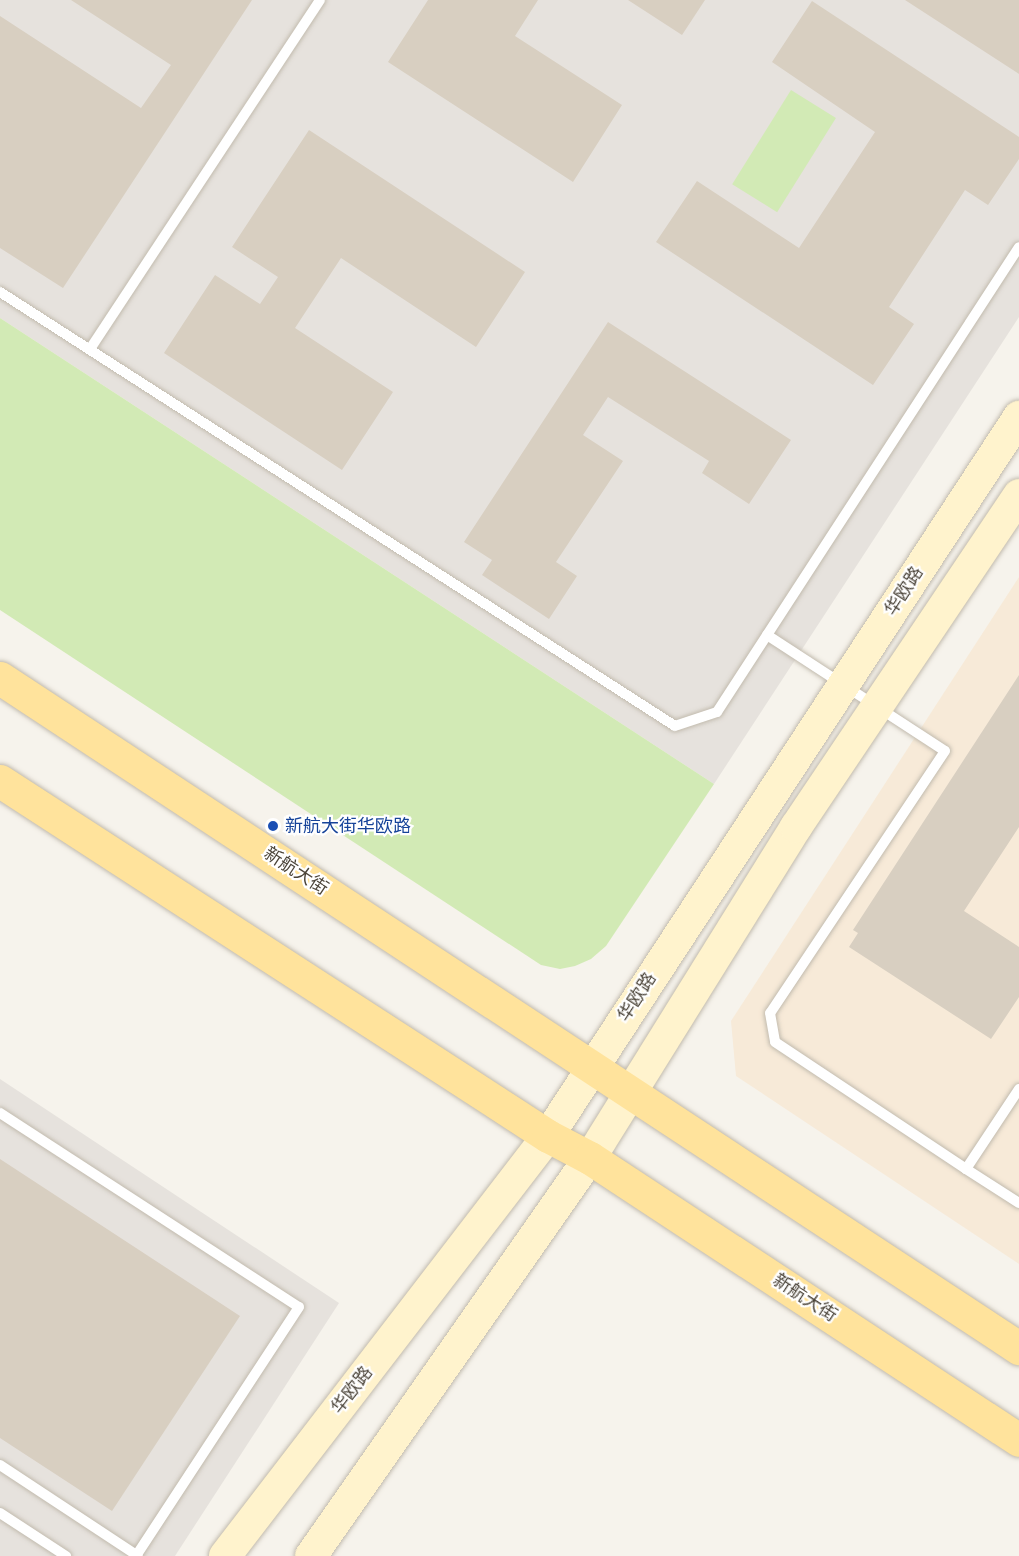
<!DOCTYPE html>
<meta charset="utf-8">
<style>
body{margin:0}
#map{position:relative;width:1019px;height:1556px;overflow:hidden;background:#f6f3ec;font-family:"Fira Sans","Noto Sans SC",sans-serif}
div>[style]{position:absolute}
.commercial>*{inset:0;background:#f7ead8}
.industrial>*{inset:0;background:#e6e2dd}
.green>*{inset:0;background:#d2eab5;transform-origin:0 0}
.building>*{inset:0;background:#d8cfc1}
.roads{filter:drop-shadow(0 0 2px #c2bbae) drop-shadow(0 0 2px #c2bbae)}
.lane>*{height:10px;margin:-5px;padding:0 5px;transform-origin:5px;border-radius:5px;background:#fff}
.secondary>*{height:32px;margin:-16px;padding:0 16px;transform-origin:16px;border-radius:16px;background:#fff3cd}
.primary>*{height:33px;margin:-16.5px;padding:0 16.5px;transform-origin:16.5px;border-radius:16.5px;background:#ffe39c}
.dots>*{width:16px;height:16px;translate:-50% -50%;box-sizing:border-box;border:3px solid #fff;border-radius:50%}
span{translate:-50% -50%;white-space:nowrap;text-align:center;line-height:1.15;-webkit-text-stroke:4.5px #fff;paint-order:stroke}
.street-label{font-size:18px;color:#4b4439}
.transit-label{font-size:18px;color:#164399}
.left{translate:0 -50%;text-align:left}
</style>
<div id="map">
<div class="commercial">
<i style="clip-path:polygon(1019px 577px,1019px 1264px,736px 1076px,731px 1021px)"></i>
</div>
<div class="industrial">
<i style="clip-path:polygon(0 0,1019px 0,1019px 317px,714px 784px,0 318px)"></i>
<i style="clip-path:polygon(0 1079px,339px 1303px,175px 1556px,0 1556px)"></i>
</div>
<div class="green">
<i style="left:791px;top:90px;width:53px;height:111px;rotate:32deg"></i>
<i style="clip-path:polygon(0 318px,714px 784px,606px 946px,591px 959px,575px 966px,560px 969px,541px 965px,0 610px)"></i>
</div>
<div class="building">
<i style="clip-path:polygon(71px 0,252px 0,63px 288px,0 248px,0 16px,141px 108px,171px 65px)"></i>
<i style="clip-path:polygon(428px 0,538px 0,515px 36px,622px 105px,573px 182px,388px 62px)"></i>
<i style="clip-path:polygon(628px 0,705px 0,682px 35px)"></i>
<i style="clip-path:polygon(905px 0,1019px 0,1019px 74px)"></i>
<i style="clip-path:polygon(812px 1px,1019px 137px,1019px 159px,988px 205px,965px 190px,889px 307px,914px 324px,873px 385px,656px 242px,697px 181px,799px 248px,875px 132px,772px 62px)"></i>
<i style="clip-path:polygon(309px 130px,525px 272px,476px 347px,341px 258px,295px 328px,393px 392px,342px 470px,164px 353px,215px 275px,260px 304px,278px 277px,232px 247px)"></i>
<i style="clip-path:polygon(608px 322px,791px 440px,749px 504px,702px 473px,709px 461px,608px 397px,583px 435px,623px 461px,556px 562px,577px 576px,549px 619px,482px 575px,492px 560px,464px 542px)"></i>
<i style="clip-path:polygon(1019px 675px,1019px 827px,964px 911px,1019px 947px,1019px 997px,991px 1039px,849px 947px,858px 933px,853px 930px)"></i>
<i style="clip-path:polygon(0 1159px,240px 1316px,112px 1511px,0 1438px)"></i>
</div>
<div class="roads">
<div class="lane">
<i style="left:0;top:292px;width:802px;rotate:32.74deg"></i>
<i style="left:675px;top:726px;width:44px;rotate:-18.4deg"></i>
<i style="left:717px;top:712px;width:554px;rotate:-57deg"></i>
<i style="left:90px;top:349px;width:418px;rotate:-56.6deg"></i>
<i style="left:767px;top:635px;width:212px;rotate:33.1deg"></i>
<i style="left:945px;top:751px;width:315px;rotate:123.7deg"></i>
<i style="left:770px;top:1013px;width:29px;rotate:80deg"></i>
<i style="left:775px;top:1042px;width:229px;rotate:33.6deg"></i>
<i style="left:1019px;top:1089px;width:96px;rotate:123.5deg"></i>
<i style="left:966px;top:1169px;width:63px;rotate:32.7deg"></i>
<i style="left:0;top:1113px;width:356px;rotate:33deg"></i>
<i style="left:299px;top:1307px;width:298px;rotate:123.2deg"></i>
<i style="left:0;top:1465px;width:165px;rotate:33.4deg"></i>
<i style="left:0;top:1513px;width:79px;rotate:33.1deg"></i>
</div>
<div class="secondary">
<i style="left:225px;top:1556px;width:530px;rotate:-52.44deg"></i>
<i style="left:548px;top:1136px;width:860px;rotate:-56.77deg"></i>
<i style="left:311px;top:1556px;width:486px;rotate:-55deg"></i>
<i style="left:590px;top:1158px;width:390px;rotate:-58.1deg"></i>
<i style="left:796px;top:827px;width:400px;rotate:-56.1deg"></i>
</div>
<div class="primary">
<i style="left:0;top:678px;width:1220px;rotate:33.33deg"></i>
<i style="left:0;top:781px;width:653px;rotate:32.94deg"></i>
<i style="left:548px;top:1136px;width:47px;rotate:27.6deg"></i>
<i style="left:590px;top:1158px;width:513px;rotate:33.32deg"></i>
</div>
</div>
<div class="dots">
<i style="left:273px;top:826px;background:#1a4fb4"></i>
</div>
<div class="street-label">
<span style="left:904px;top:591px;rotate:-57deg">华欧路</span>
<span style="left:296px;top:871px;rotate:33deg">新航大街</span>
<span style="left:637px;top:997px;rotate:-57deg">华欧路</span>
<span style="left:805px;top:1298px;rotate:33deg">新航大街</span>
<span style="left:352px;top:1390px;rotate:-52deg">华欧路</span>
</div>
<div class="transit-label">
<span class="left" style="left:285px;top:826px">新航大街华欧路</span>
</div>
</div>
